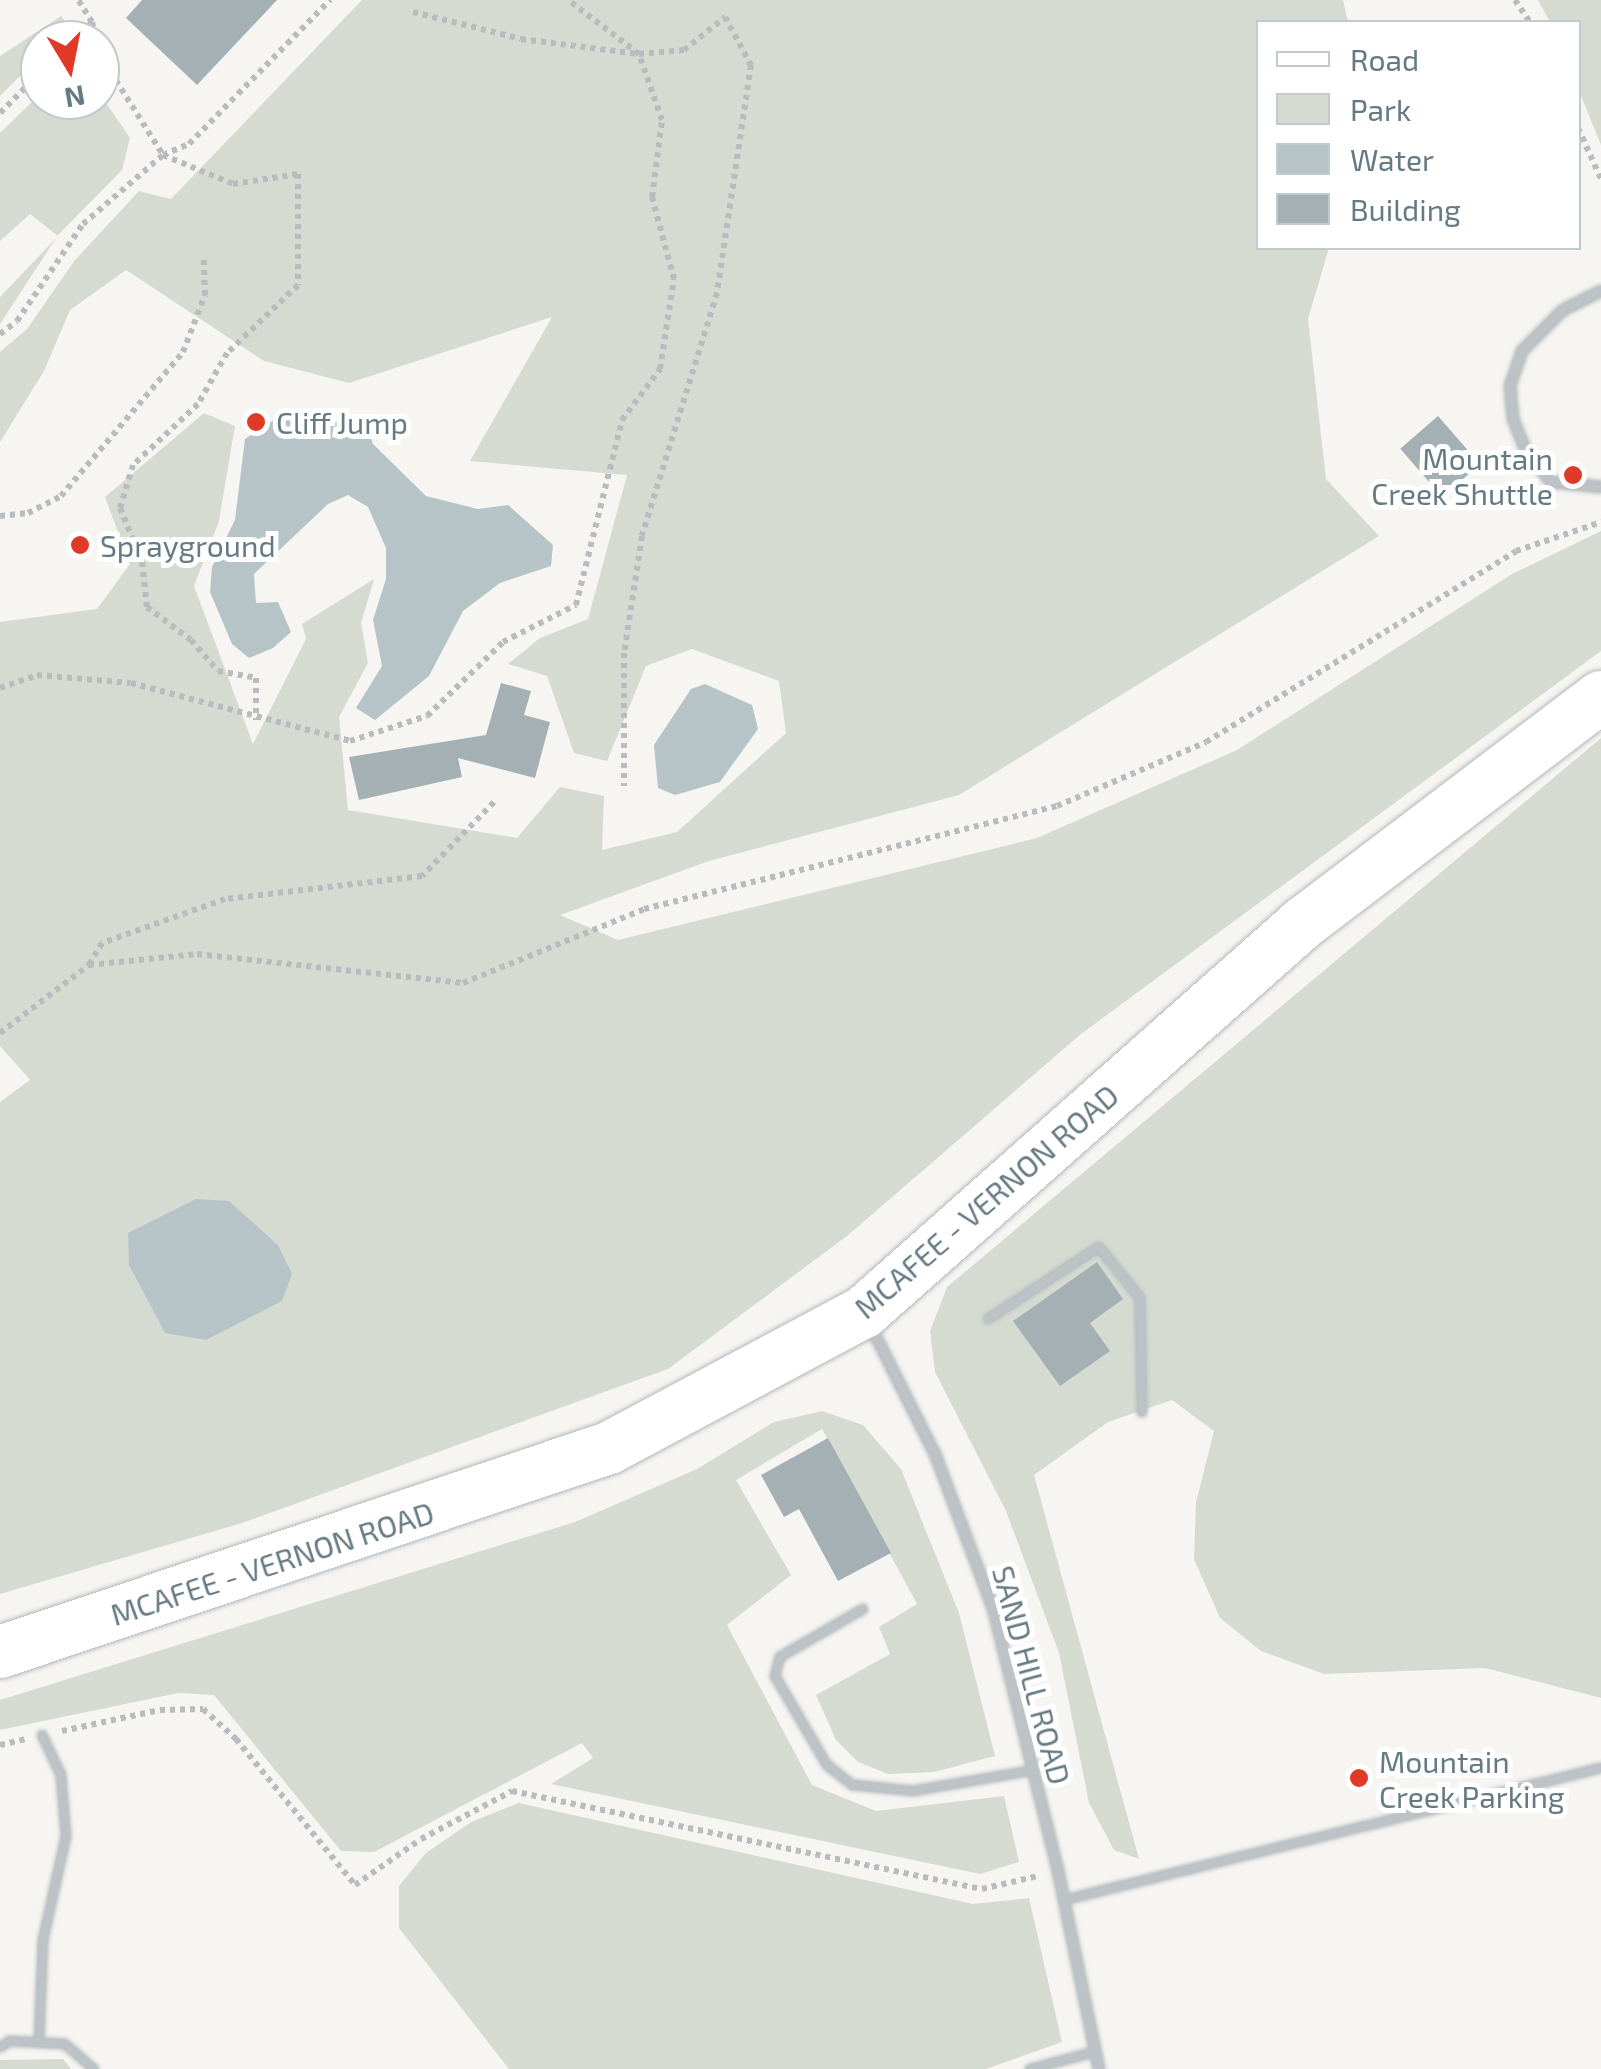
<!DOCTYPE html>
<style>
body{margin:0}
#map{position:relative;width:1601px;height:2069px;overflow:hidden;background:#f6f5f2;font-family:"Exo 2",sans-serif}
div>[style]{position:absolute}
.green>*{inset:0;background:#d6dbd2}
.water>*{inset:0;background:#b6c4c7}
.building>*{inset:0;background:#a5b0b4;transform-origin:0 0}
.path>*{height:6px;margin-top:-3px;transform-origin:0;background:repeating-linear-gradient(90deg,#b9bcbe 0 5px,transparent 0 10px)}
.roads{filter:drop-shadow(0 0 2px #b1b8bb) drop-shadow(0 0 2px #b1b8bb)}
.lane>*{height:8px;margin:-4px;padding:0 4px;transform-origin:4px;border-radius:4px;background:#bcc2c5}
.street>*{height:10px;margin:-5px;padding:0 5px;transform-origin:5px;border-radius:5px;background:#bcc2c5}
.secondary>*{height:52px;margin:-26px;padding:0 26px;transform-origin:26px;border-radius:26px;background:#fff}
.dots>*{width:28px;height:28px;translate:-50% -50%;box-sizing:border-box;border:5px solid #fff;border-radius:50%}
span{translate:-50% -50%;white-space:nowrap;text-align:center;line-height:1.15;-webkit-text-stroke:10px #fff;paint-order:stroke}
.poi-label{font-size:30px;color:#657a83}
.left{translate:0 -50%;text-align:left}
.right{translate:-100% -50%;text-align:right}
.street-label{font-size:30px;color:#657a83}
.legend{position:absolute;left:1256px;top:20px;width:325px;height:230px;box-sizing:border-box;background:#fff;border:2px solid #c1cacd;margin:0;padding:12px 18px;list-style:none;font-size:30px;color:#657a83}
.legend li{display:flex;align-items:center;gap:20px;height:50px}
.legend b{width:50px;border:2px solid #c1cacd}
.north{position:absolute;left:20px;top:20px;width:100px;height:100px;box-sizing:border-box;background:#fff;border:2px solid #c1cacd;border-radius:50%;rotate:170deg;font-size:28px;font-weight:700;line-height:40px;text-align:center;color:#657a83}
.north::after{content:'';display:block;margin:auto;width:35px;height:45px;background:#e03928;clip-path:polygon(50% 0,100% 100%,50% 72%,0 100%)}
</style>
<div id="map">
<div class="green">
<i style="clip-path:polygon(362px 0,1343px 0,1348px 22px,1258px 22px,1258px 248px,1329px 248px,1308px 319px,1326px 479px,1379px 536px,959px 795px,709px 861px,560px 915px,618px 940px,1037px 838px,1237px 750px,1512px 574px,1601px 531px,1601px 651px,1081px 1034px,847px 1236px,668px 1369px,242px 1523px,0 1594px,0 1102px,30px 1080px,0 1046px,0 622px,97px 609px,130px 564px,105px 497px,204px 413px,235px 426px,219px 521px,194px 586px,253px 744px,306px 639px,302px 624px,374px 579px,361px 623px,368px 663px,339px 717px,348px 810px,517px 838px,560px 787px,604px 796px,602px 850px,677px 832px,786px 733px,779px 681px,692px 649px,646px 666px,607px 761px,574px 753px,547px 676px,508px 664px,540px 638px,588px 619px,627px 475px,470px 461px,552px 317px,349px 383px,264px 361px,126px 270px,70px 310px,44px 371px,0 442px,0 352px,27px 329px,75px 260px,139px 191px,171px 199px)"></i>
<i style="clip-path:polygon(1538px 0,1601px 0,1601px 145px,1579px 91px,1578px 22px,1550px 22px)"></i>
<i style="clip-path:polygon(61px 16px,69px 27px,56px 40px,40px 40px,40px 56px,0 96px,0 56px)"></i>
<i style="clip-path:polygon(40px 94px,40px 100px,100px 100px,100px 94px,130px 138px,122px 170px,58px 235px,0 324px,0 297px,58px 236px,30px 214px,0 241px,0 133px)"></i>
<i style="clip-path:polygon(1601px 738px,1601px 1698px,1485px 1668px,1324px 1674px,1261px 1651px,1220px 1618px,1194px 1559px,1196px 1502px,1214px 1431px,1172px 1400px,1108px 1422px,1034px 1475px,1139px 1859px,1114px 1850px,1089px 1803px,1059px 1653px,1006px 1511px,935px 1372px,930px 1331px,947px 1287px)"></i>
<i style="clip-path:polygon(822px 1411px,863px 1425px,901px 1469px,959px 1613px,995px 1756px,934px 1772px,888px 1774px,858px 1762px,836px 1740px,816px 1695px,890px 1654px,879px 1627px,917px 1604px,822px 1429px,736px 1480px,791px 1575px,727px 1625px,812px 1785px,876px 1811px,1004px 1796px,1019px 1862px,980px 1874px,551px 1784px,593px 1758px,582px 1743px,374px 1852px,341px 1851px,214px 1695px,178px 1693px,0 1730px,0 1700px,575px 1522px,697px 1469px,774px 1422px)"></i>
<i style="clip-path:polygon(519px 1803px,973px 1904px,1029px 1898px,1062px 2042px,986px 2069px,509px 2069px,399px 1928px,399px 1886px,426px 1853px,471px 1822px)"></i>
<i style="clip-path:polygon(63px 2059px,71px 2069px,0 2069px,0 2060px)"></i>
</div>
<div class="water">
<i style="clip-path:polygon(275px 419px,366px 424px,373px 444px,426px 496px,478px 509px,508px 505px,553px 545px,551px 566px,500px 583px,463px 611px,429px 676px,375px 720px,356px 708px,382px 666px,373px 620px,386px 579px,386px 548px,368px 507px,348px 495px,328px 504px,254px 574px,256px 603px,278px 602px,291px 632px,273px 648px,249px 658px,232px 644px,210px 592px,212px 567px,235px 520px,245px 439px)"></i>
<i style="clip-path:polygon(705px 684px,752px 705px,758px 729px,720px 782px,675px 795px,658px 788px,654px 745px,691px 689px)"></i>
<i style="clip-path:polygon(196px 1199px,229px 1201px,278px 1245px,292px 1274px,282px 1301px,206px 1340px,165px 1333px,129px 1265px,128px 1233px)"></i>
</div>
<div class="building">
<i style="clip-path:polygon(142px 0,277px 0,197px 85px,126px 18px)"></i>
<i style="left:1438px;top:416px;width:64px;height:50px;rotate:49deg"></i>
<i style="clip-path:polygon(501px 683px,531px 691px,524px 715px,550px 722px,535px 778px,458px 758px,462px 777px,359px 800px,349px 757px,486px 735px)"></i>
<i style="clip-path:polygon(1097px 1262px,1123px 1299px,1090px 1323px,1110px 1351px,1060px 1386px,1013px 1321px)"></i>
<i style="clip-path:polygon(828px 1438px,891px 1553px,838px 1581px,799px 1509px,784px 1517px,761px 1475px)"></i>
</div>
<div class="path">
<i style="left:1515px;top:0;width:27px;rotate:56deg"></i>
<i style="left:413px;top:12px;width:111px;rotate:14deg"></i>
<i style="left:521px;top:39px;width:119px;rotate:7.2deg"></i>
<i style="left:639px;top:54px;width:45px;rotate:-5.1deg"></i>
<i style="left:684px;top:50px;width:53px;rotate:-38.8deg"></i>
<i style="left:725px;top:17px;width:55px;rotate:61.6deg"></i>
<i style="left:751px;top:65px;width:231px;rotate:98.5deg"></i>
<i style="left:717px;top:293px;width:254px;rotate:107.2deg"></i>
<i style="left:642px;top:536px;width:118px;rotate:98.7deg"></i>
<i style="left:624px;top:653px;width:133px;rotate:90deg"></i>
<i style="left:92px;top:22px;width:18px;rotate:77deg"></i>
<i style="left:73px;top:40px;width:26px;rotate:-43deg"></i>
<i style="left:92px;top:22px;width:26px;rotate:-122deg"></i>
<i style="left:100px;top:55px;width:118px;rotate:57.8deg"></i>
<i style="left:163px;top:155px;width:28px;rotate:-23deg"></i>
<i style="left:189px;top:144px;width:202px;rotate:-45.6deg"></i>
<i style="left:0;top:113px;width:57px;rotate:-45deg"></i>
<i style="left:1578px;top:128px;width:56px;rotate:65.7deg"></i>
<i style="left:0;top:334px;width:21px;rotate:-37deg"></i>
<i style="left:17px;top:321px;width:117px;rotate:-55.8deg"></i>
<i style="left:83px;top:224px;width:106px;rotate:-40.8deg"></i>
<i style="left:163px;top:155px;width:76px;rotate:22.5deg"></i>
<i style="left:233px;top:184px;width:66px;rotate:-8.7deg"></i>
<i style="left:298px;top:174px;width:111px;rotate:90deg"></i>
<i style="left:298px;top:285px;width:98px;rotate:136.2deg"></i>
<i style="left:227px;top:353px;width:59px;rotate:119.6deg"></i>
<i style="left:198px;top:404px;width:89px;rotate:136.8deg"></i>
<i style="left:133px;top:465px;width:45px;rotate:106.8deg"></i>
<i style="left:120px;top:508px;width:58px;rotate:67.8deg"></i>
<i style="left:142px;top:562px;width:45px;rotate:83.7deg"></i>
<i style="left:147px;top:607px;width:55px;rotate:36.9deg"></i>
<i style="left:191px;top:640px;width:41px;rotate:48.9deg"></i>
<i style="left:218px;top:671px;width:39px;rotate:10deg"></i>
<i style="left:256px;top:678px;width:42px;rotate:90deg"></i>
<i style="left:0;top:516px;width:28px;rotate:-6deg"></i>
<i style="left:28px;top:513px;width:37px;rotate:-27deg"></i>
<i style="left:61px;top:496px;width:189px;rotate:-49.7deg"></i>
<i style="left:183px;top:352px;width:61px;rotate:-68.9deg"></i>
<i style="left:205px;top:295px;width:37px;rotate:-92deg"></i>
<i style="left:0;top:688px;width:39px;rotate:-19deg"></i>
<i style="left:37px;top:675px;width:94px;rotate:4.9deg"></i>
<i style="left:131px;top:683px;width:227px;rotate:14.8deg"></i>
<i style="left:350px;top:741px;width:81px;rotate:-18deg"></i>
<i style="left:427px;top:716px;width:106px;rotate:-44.2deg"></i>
<i style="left:503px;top:642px;width:82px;rotate:-26.9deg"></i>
<i style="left:576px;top:605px;width:191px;rotate:-76deg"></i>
<i style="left:622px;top:420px;width:64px;rotate:-53.3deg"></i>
<i style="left:660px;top:369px;width:91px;rotate:-81.2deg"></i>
<i style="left:674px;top:279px;width:85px;rotate:-105deg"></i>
<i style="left:652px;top:197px;width:78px;rotate:-82.6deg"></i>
<i style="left:662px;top:120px;width:70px;rotate:-109.2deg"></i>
<i style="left:639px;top:54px;width:89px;rotate:-142.7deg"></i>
<i style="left:494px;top:802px;width:103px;rotate:134.2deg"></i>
<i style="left:422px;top:876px;width:198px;rotate:173.3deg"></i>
<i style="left:225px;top:899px;width:131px;rotate:160.3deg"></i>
<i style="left:102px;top:943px;width:26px;rotate:121deg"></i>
<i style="left:89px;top:965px;width:109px;rotate:-5.8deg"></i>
<i style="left:197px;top:954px;width:268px;rotate:6.2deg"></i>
<i style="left:463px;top:983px;width:196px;rotate:-22.2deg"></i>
<i style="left:644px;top:909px;width:426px;rotate:-14deg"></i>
<i style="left:1057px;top:806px;width:162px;rotate:-23.2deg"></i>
<i style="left:1206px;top:742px;width:364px;rotate:-31.6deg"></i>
<i style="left:1516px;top:551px;width:90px;rotate:-18.8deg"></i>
<i style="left:0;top:1033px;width:112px;rotate:-37.4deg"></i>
<i style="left:62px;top:1731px;width:100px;rotate:-12.1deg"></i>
<i style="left:160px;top:1710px;width:43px;rotate:-1.3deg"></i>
<i style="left:203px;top:1709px;width:45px;rotate:42.3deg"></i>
<i style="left:236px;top:1739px;width:188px;rotate:50.8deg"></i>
<i style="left:355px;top:1885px;width:80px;rotate:-34.9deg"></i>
<i style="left:421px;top:1839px;width:103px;rotate:-27.8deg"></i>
<i style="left:512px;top:1791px;width:480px;rotate:11.8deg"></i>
<i style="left:982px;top:1889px;width:57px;rotate:-13.1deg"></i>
<i style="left:0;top:1745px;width:26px;rotate:-13deg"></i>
</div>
<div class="roads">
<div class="lane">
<i style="left:988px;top:1319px;width:132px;rotate:-33deg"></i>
<i style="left:1099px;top:1247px;width:65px;rotate:51.2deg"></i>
<i style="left:1140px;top:1298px;width:114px;rotate:89deg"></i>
<i style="left:863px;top:1609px;width:96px;rotate:150deg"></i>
<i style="left:780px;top:1657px;width:20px;rotate:105deg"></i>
<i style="left:775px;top:1676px;width:103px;rotate:59.7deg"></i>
<i style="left:827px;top:1765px;width:33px;rotate:38deg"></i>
<i style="left:853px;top:1785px;width:60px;rotate:5.7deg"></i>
<i style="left:913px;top:1791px;width:123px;rotate:-9.8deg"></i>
<i style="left:1064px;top:1900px;width:553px;rotate:-13.81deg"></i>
<i style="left:39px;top:2042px;width:102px;rotate:-87.8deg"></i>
<i style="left:43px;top:1940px;width:107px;rotate:-77.5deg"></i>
<i style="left:66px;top:1836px;width:61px;rotate:-94.7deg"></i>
<i style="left:61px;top:1775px;width:44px;rotate:-115.4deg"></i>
<i style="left:0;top:2047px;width:12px;rotate:-31deg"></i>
<i style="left:10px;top:2041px;width:55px;rotate:3.1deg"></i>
<i style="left:65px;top:2044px;width:38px;rotate:41deg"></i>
<i style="left:1030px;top:2069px;width:67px;rotate:-14.7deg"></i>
</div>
<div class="street">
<i style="left:1601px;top:291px;width:42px;rotate:153.4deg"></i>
<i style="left:1563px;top:310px;width:58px;rotate:135deg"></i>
<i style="left:1522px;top:351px;width:36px;rotate:109deg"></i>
<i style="left:1510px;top:385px;width:34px;rotate:85deg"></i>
<i style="left:1513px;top:419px;width:35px;rotate:68deg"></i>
<i style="left:1526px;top:451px;width:40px;rotate:51deg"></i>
<i style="left:1551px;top:482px;width:50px;rotate:5.7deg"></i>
<i style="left:871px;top:1327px;width:142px;rotate:63.3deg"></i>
<i style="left:935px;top:1454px;width:165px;rotate:69.4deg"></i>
<i style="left:993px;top:1608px;width:271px;rotate:76.1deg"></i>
<i style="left:1058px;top:1871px;width:202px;rotate:78.3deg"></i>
</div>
<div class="secondary">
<i style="left:0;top:1652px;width:642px;rotate:-18.52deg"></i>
<i style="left:609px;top:1448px;width:289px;rotate:-28.1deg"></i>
<i style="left:864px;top:1312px;width:587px;rotate:-41.54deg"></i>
<i style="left:1303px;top:923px;width:374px;rotate:-37.2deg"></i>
</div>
</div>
<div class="dots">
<i style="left:256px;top:422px;background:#e03928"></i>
<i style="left:1573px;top:475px;background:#e03928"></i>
<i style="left:80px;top:545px;background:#e03928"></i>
<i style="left:1359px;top:1778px;background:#e03928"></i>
</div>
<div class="poi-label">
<span class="left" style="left:276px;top:422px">Cliff Jump</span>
<span class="right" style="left:1553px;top:475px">Mountain<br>Creek Shuttle</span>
<span class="left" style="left:100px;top:545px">Sprayground</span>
<span class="left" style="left:1379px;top:1778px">Mountain<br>Creek Parking</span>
</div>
<div class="street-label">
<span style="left:986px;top:1201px;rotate:-41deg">MCAFEE - VERNON ROAD</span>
<span style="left:272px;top:1563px;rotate:-18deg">MCAFEE - VERNON ROAD</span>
<span style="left:1032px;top:1675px;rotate:75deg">SAND HILL ROAD</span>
</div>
<ul class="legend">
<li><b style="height:12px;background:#fff"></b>Road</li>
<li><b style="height:28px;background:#d6dbd2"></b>Park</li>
<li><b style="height:28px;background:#b6c4c7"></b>Water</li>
<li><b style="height:28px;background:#a5b0b4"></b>Building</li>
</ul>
<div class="north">N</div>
</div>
